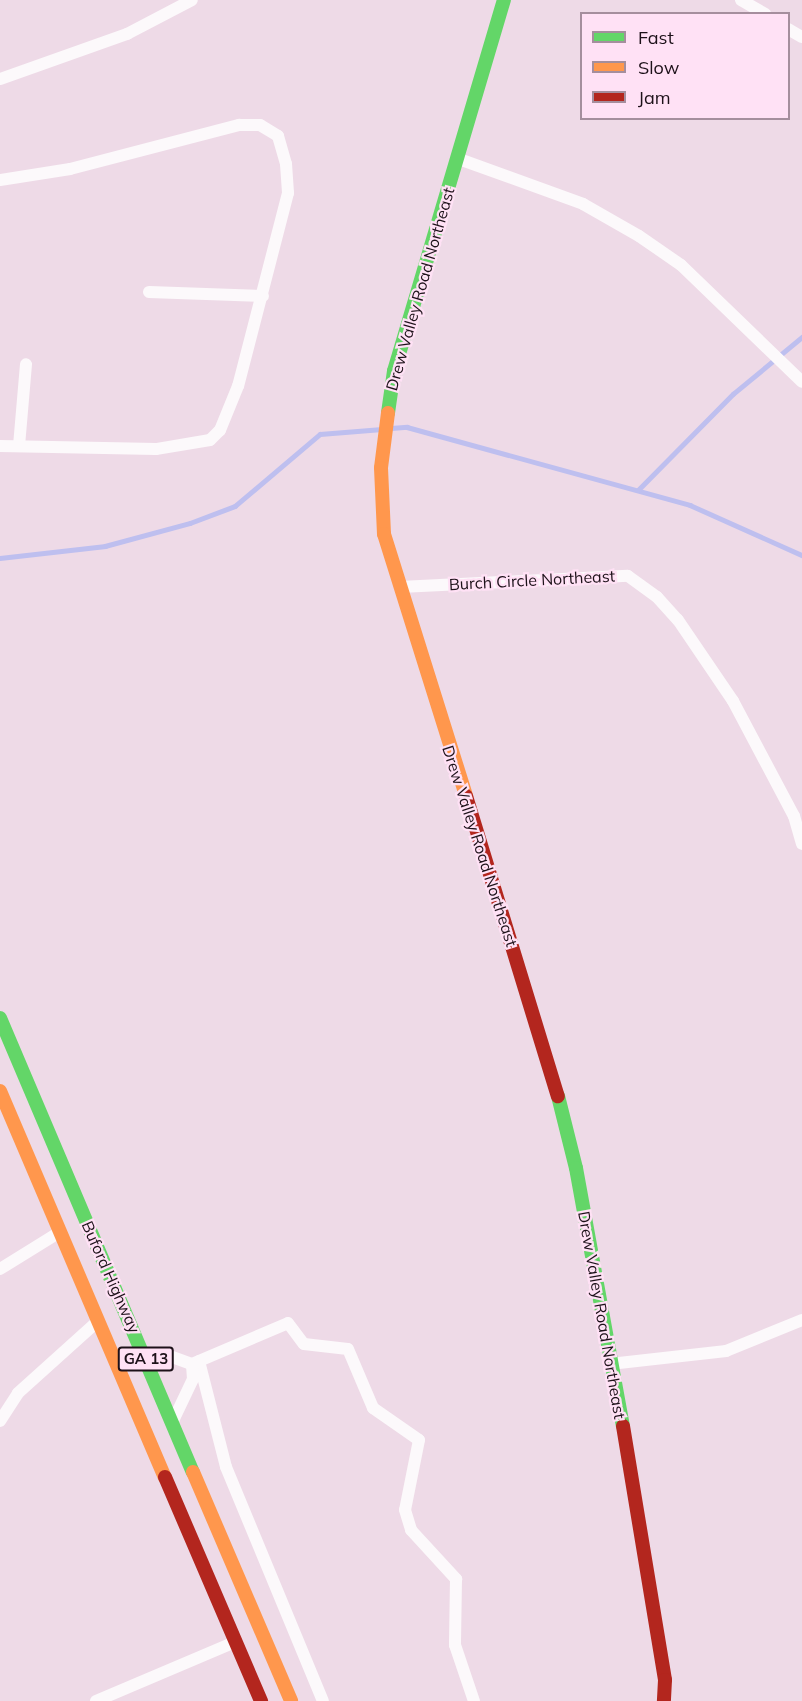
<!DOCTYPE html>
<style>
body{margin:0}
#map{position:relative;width:802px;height:1701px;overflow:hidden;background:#eedae7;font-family:Mulish,sans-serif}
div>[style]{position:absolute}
.stream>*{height:4.5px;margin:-2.25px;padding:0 2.25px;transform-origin:2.25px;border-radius:2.25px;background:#bebfef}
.street>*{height:12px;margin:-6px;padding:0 6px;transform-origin:6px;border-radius:6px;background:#fcf9fb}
.fast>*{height:14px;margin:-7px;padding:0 7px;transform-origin:7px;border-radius:7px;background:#63d668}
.slow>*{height:14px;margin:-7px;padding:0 7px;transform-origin:7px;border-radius:7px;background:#ff974d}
.jam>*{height:14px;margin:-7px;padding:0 7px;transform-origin:7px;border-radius:7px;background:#b3261e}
span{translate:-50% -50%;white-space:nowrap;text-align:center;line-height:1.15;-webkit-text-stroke:4.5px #ffe1f5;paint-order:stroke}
.shield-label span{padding:2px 4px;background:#ffe1f5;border:2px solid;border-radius:4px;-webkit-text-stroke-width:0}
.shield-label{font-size:15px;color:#1d1119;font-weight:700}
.street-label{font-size:16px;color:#1d1119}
.legend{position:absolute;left:580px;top:12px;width:210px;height:108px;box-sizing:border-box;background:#ffe1f5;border:2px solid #a58e9d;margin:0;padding:8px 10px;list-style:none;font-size:18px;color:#1d1119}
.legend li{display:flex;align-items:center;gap:12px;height:30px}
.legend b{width:30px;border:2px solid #a58e9d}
</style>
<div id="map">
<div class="stream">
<i style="left:391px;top:428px;width:16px;rotate:-4deg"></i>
<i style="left:407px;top:427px;width:294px;rotate:15.4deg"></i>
<i style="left:690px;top:505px;width:123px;rotate:24.1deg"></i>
<i style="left:638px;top:490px;width:135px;rotate:-45.3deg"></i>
<i style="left:733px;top:394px;width:89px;rotate:-39.6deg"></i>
<i style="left:0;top:558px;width:106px;rotate:-6.5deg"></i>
<i style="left:105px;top:546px;width:88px;rotate:-15.1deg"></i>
<i style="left:190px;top:523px;width:48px;rotate:-20.7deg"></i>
<i style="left:235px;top:506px;width:111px;rotate:-40.3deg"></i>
<i style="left:320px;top:434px;width:62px;rotate:-4.6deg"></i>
</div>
<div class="street">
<i style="left:741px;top:0;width:28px;rotate:30deg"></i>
<i style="left:788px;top:29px;width:16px;rotate:30deg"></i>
<i style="left:0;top:79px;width:135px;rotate:-19.5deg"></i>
<i style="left:127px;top:34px;width:73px;rotate:-27.6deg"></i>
<i style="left:459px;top:159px;width:132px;rotate:19.9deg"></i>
<i style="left:583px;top:204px;width:64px;rotate:29.7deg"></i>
<i style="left:639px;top:236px;width:51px;rotate:34.6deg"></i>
<i style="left:681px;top:265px;width:168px;rotate:44deg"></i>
<i style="left:0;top:180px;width:71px;rotate:-8.9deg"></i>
<i style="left:70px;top:169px;width:175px;rotate:-14.6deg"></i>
<i style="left:239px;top:125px;width:21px"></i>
<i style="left:260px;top:125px;width:21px;rotate:31deg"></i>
<i style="left:278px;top:136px;width:29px;rotate:74deg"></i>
<i style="left:286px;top:164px;width:29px;rotate:86deg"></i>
<i style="left:288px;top:193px;width:199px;rotate:104.5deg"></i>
<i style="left:238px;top:386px;width:48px;rotate:112.2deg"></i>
<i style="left:220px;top:430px;width:14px;rotate:135deg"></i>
<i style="left:210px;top:440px;width:55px;rotate:170.5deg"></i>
<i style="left:156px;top:449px;width:156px;rotate:-178.9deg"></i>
<i style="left:149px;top:292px;width:114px;rotate:2deg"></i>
<i style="left:19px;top:446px;width:82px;rotate:-85.1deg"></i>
<i style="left:400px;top:587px;width:228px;rotate:-2.8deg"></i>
<i style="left:628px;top:576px;width:36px;rotate:36deg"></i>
<i style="left:657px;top:597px;width:31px;rotate:48deg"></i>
<i style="left:678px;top:620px;width:98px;rotate:55.8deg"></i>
<i style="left:733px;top:701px;width:130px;rotate:62.1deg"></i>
<i style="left:794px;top:816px;width:29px;rotate:74deg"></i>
<i style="left:0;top:1269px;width:70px;rotate:-31.7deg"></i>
<i style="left:144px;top:1354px;width:20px"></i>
<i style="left:164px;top:1354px;width:30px;rotate:20deg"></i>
<i style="left:192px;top:1364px;width:104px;rotate:-23.1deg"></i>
<i style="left:288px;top:1323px;width:26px;rotate:53deg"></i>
<i style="left:304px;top:1344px;width:44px;rotate:6.5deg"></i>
<i style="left:348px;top:1349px;width:64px;rotate:67deg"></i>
<i style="left:373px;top:1408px;width:56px;rotate:34.8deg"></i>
<i style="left:419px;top:1440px;width:71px;rotate:101.3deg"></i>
<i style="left:405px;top:1510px;width:21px;rotate:73deg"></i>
<i style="left:411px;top:1530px;width:67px;rotate:47.4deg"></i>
<i style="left:456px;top:1579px;width:66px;rotate:90.9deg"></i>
<i style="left:455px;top:1645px;width:59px;rotate:71.3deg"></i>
<i style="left:199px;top:1361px;width:109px;rotate:75.7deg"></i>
<i style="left:226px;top:1467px;width:253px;rotate:67.5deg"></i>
<i style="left:610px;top:1364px;width:117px;rotate:-6.4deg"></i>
<i style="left:726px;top:1351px;width:82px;rotate:-22.2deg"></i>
<i style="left:0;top:1421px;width:33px;rotate:-57deg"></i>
<i style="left:18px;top:1393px;width:108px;rotate:-42deg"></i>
<i style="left:172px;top:1423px;width:49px;rotate:-64.5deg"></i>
<i style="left:193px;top:1379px;width:15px;rotate:-94deg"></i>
<i style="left:96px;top:1701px;width:151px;rotate:-23deg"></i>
</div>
<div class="fast">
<i style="left:388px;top:413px;width:42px;rotate:-81.9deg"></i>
<i style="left:394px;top:371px;width:387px;rotate:-73.5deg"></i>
<i style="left:0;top:1018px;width:493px;rotate:67deg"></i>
<i style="left:558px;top:1096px;width:74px;rotate:76deg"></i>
<i style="left:576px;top:1168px;width:262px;rotate:79.7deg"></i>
</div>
<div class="slow">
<i style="left:388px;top:413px;width:55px;rotate:97.3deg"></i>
<i style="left:381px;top:468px;width:66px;rotate:87.4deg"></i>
<i style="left:384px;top:534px;width:275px;rotate:72.6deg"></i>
<i style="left:0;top:1091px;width:420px;rotate:66.9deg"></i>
<i style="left:193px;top:1472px;width:249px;rotate:66.8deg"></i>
</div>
<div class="jam">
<i style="left:466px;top:796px;width:314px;rotate:73deg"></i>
<i style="left:623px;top:1426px;width:257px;rotate:80.6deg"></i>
<i style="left:665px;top:1680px;width:21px;rotate:93deg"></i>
<i style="left:165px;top:1477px;width:244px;rotate:66.8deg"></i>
</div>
<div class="shield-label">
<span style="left:146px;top:1359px">GA 13</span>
</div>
<div class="street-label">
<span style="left:420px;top:289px;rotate:-74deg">Drew Valley Road Northeast</span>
<span style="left:532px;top:580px;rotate:-3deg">Burch Circle Northeast</span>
<span style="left:480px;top:846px;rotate:72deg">Drew Valley Road Northeast</span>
<span style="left:111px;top:1277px;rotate:66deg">Buford Highway</span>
<span style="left:602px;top:1315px;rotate:80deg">Drew Valley Road Northeast</span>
</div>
<ul class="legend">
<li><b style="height:8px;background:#63d668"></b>Fast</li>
<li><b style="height:8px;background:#ff974d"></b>Slow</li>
<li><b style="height:8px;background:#b3261e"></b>Jam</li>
</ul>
</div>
